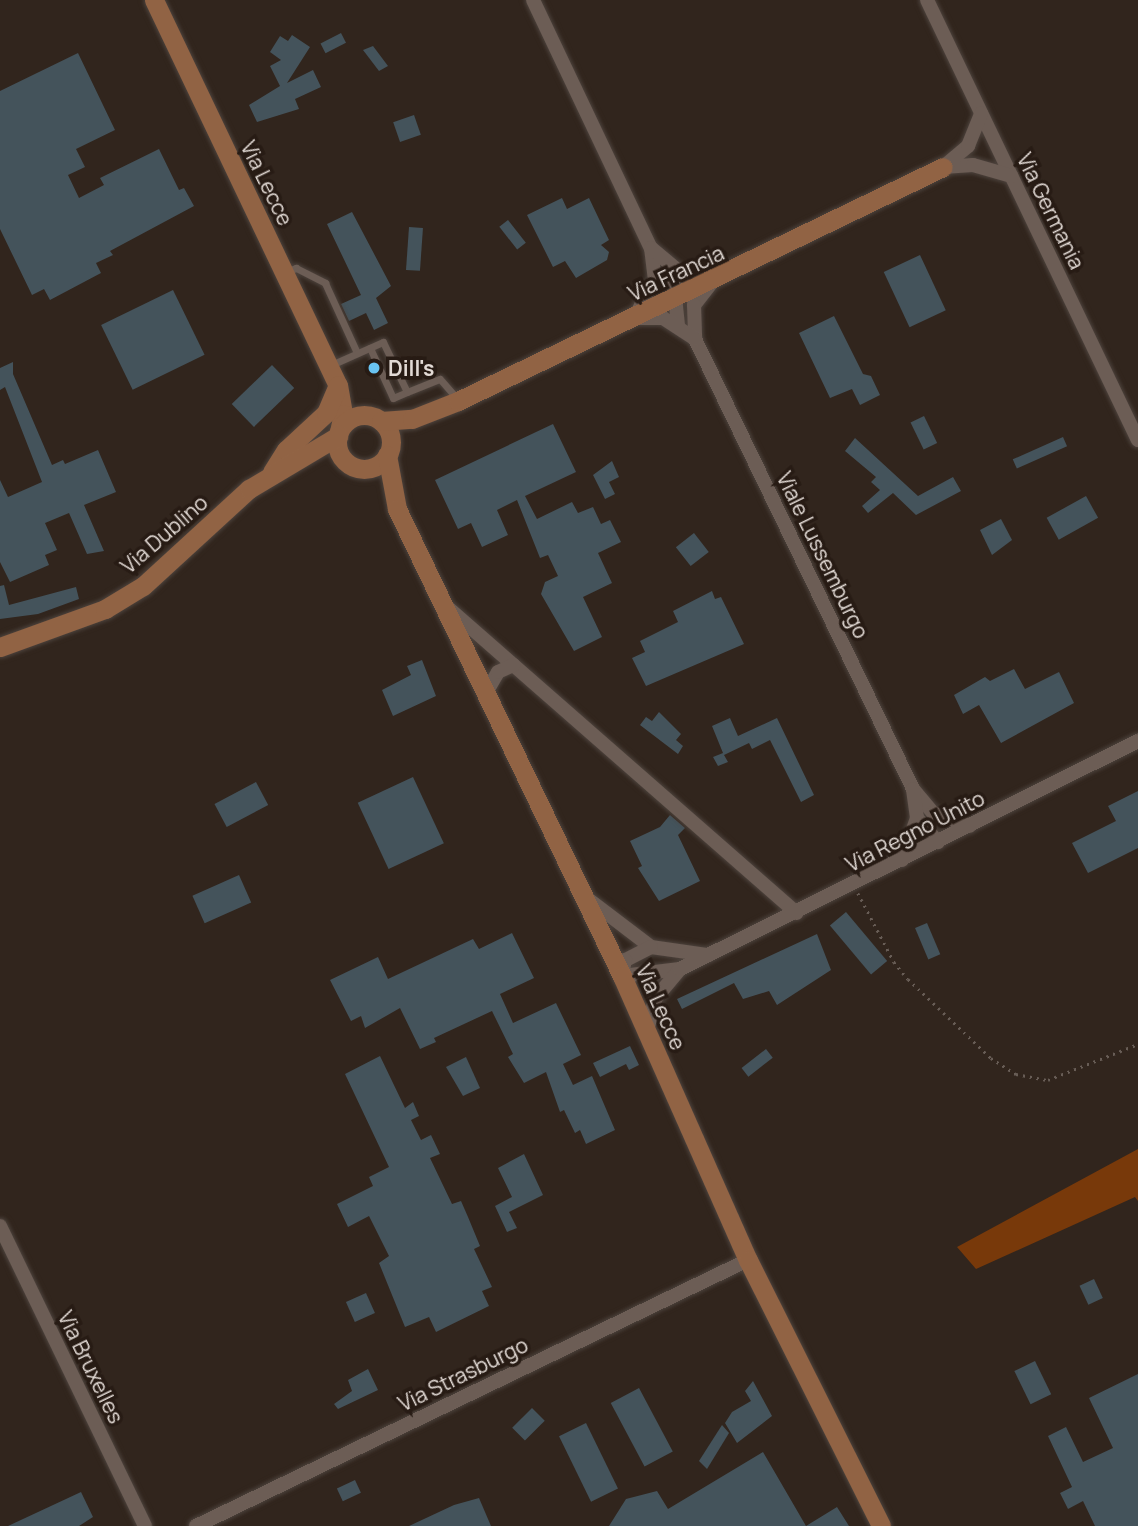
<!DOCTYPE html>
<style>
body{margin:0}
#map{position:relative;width:1138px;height:1526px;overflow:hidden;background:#31251d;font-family:Manrope,sans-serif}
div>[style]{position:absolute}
.forest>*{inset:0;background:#78390a}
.building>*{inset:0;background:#44535b;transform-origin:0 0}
.path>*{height:2.5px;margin-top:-1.25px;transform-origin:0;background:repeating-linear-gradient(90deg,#685d56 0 2px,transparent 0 7px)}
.roads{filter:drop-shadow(0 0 2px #4d433d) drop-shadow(0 0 2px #4d433d)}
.lane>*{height:7px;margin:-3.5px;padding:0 3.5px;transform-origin:3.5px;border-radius:3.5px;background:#6c5d55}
.street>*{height:14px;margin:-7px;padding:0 7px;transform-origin:7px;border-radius:7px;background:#6c5d55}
.secondary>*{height:19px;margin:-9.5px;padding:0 9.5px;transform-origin:9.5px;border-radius:9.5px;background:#916344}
.secondary>.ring{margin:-9.5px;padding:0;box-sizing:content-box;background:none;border:19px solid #916344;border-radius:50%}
.dots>*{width:19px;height:19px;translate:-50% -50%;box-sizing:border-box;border:4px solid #271b14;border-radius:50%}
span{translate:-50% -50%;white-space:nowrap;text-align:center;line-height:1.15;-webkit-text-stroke:7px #271b14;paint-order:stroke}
.street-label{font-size:21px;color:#e2dad5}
.poi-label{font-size:21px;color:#e2dad5;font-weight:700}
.left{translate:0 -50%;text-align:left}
</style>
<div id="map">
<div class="forest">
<i style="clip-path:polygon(1138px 1149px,1138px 1201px,1135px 1197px,976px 1269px,957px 1247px)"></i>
</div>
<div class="building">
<i style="left:341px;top:33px;width:11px;height:23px;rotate:63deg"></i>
<i style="clip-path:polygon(292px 35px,310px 47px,287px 83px,313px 70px,321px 87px,295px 99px,299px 109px,257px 122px,249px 105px,280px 86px,270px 66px,281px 60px,270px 52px,280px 36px,288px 41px)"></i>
<i style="clip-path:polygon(373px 46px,388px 66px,379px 71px,363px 50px)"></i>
<i style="clip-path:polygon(78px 53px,115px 130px,76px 149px,85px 167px,68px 175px,79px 198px,104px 185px,100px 178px,159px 149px,179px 190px,184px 188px,194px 206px,110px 251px,113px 255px,96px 263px,101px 273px,50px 300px,44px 289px,32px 295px,0 229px,0 91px)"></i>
<i style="left:414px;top:115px;width:21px;height:22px;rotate:71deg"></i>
<i style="clip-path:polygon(562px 198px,567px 209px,589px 198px,609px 240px,601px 245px,609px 252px,607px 260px,576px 278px,565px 261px,553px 267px,527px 215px)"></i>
<i style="clip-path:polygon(352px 212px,391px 286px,376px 298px,388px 323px,374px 330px,366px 313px,349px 321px,341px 304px,361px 295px,327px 224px)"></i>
<i style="left:508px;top:220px;width:29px;height:11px;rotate:52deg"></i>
<i style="left:409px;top:227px;width:14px;height:43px;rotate:4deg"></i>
<i style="left:920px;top:255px;width:61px;height:40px;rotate:65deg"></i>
<i style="left:173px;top:290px;width:72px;height:80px;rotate:64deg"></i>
<i style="clip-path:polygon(834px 316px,863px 374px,871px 376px,880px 395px,860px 405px,852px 389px,830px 398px,799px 333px)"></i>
<i style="clip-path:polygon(13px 362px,13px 374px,52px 465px,63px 460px,65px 464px,98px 450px,116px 492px,84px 505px,104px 551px,87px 554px,69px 513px,45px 523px,57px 550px,45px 555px,49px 565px,10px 582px,0 562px,0 480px,8px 497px,42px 482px,5px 387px,0 390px,0 368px)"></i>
<i style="left:272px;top:365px;width:32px;height:56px;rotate:46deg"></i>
<i style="left:924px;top:416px;width:30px;height:15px;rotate:64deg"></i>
<i style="clip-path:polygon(553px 424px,576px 472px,525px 496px,537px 519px,572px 502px,578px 513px,593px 507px,601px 524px,610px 520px,621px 542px,598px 553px,612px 583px,583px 597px,602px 637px,574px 651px,541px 594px,545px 582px,558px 576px,548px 555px,540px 558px,517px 500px,497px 510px,508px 535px,482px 547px,471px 523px,458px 529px,435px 480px)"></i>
<i style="left:1063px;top:437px;width:10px;height:55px;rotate:66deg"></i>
<i style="clip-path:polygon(855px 438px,918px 496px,953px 477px,961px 491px,916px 515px,893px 493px,868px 513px,862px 506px,880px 490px,871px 482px,876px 477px,845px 451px)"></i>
<i style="clip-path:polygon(612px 461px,619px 477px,609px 482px,615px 494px,605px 499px,593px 475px)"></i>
<i style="left:1086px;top:496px;width:25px;height:45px;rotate:61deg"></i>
<i style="clip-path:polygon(1001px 519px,1012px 540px,992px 555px,980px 530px)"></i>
<i style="left:694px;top:533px;width:24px;height:23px;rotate:52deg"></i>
<i style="clip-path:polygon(4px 585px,9px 605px,76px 587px,79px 599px,38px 614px,0 619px,0 586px)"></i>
<i style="clip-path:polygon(712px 591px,715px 599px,721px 597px,744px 644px,646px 686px,632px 658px,645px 652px,640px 641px,678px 622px,673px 611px)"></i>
<i style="clip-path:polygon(422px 660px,436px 696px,393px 716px,382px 690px,411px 675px,407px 666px)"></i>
<i style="clip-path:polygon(1014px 669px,1025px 689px,1059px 672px,1074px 703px,1001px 743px,979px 705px,963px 714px,954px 695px,985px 677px,990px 681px)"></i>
<i style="clip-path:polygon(659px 712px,681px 734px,676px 740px,683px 746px,678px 754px,640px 725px,646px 717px,652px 721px)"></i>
<i style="clip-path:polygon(730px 718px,738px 736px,777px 718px,814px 795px,801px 802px,770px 740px,752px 749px,749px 743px,724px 755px,728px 762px,718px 766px,713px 757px,723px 753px,712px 726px)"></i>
<i style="left:413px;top:777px;width:73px;height:61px;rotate:65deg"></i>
<i style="left:256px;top:782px;width:26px;height:47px;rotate:62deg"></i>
<i style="clip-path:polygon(1138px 791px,1138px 848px,1088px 873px,1072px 843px,1116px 821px,1108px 806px)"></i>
<i style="clip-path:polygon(670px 815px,685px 828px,678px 835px,700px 881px,659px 901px,638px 868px,642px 866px,630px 841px,660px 827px)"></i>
<i style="left:239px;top:875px;width:30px;height:51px;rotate:66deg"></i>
<i style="left:846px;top:912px;width:64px;height:21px;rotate:50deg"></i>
<i style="left:927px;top:923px;width:34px;height:13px;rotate:67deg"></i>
<i style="clip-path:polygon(512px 933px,534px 978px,500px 994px,513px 1023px,556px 1003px,581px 1055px,563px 1064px,573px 1085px,592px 1076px,615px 1130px,586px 1144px,580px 1130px,575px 1133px,564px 1110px,560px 1112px,546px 1072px,524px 1083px,508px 1057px,513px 1054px,492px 1011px,434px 1038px,436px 1042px,420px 1049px,400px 1008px,365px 1028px,361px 1016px,351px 1021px,330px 980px,378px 957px,388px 979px,473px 939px,479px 949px)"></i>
<i style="clip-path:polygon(817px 934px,831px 970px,777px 1005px,769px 991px,743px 999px,734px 983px,682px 1009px,677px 999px)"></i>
<i style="clip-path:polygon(630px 1046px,639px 1065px,629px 1070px,626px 1064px,600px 1077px,593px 1063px)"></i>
<i style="left:766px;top:1049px;width:11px;height:31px;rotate:52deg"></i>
<i style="clip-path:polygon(380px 1056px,405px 1108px,413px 1102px,419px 1116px,411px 1120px,421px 1140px,431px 1135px,440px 1154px,430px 1158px,452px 1204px,461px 1201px,468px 1217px,480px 1246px,474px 1249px,492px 1287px,482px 1291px,489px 1306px,436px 1332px,429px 1317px,405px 1327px,379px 1263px,389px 1256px,369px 1216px,348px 1227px,337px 1204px,373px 1186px,369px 1177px,389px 1167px,345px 1074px)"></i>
<i style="clip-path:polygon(466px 1057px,480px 1088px,463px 1096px,446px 1067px)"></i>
<i style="clip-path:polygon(524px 1154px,543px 1195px,509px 1212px,517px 1228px,507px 1232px,495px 1206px,512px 1197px,498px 1168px)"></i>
<i style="left:1094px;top:1279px;width:21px;height:16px;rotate:65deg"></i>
<i style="left:366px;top:1293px;width:22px;height:22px;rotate:66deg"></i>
<i style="left:1035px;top:1361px;width:37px;height:23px;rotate:64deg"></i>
<i style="clip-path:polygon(368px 1369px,378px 1390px,338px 1409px,334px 1404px,352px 1391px,348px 1380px)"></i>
<i style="clip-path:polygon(1138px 1374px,1138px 1526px,1095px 1526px,1083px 1501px,1068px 1509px,1060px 1493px,1072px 1487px,1048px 1436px,1066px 1427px,1083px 1462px,1113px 1448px,1089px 1398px)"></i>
<i style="clip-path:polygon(753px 1381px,772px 1416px,737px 1443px,725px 1423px,732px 1412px,751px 1401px,745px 1391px)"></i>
<i style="left:639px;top:1388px;width:72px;height:32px;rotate:62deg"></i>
<i style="left:532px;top:1408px;width:18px;height:28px;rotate:45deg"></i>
<i style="left:586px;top:1423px;width:73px;height:30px;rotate:64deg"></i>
<i style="clip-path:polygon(722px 1425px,729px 1433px,707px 1469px,699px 1461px)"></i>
<i style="clip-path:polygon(763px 1452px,806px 1526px,837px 1507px,849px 1526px,609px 1526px,626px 1499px,657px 1491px,668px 1509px)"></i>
<i style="left:355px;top:1480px;width:14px;height:20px;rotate:65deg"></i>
<i style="clip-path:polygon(81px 1492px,93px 1517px,79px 1526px,8px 1526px)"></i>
<i style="clip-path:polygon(479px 1498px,491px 1526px,409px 1526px,454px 1505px)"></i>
</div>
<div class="path">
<i style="left:858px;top:893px;width:78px;rotate:62.4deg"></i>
<i style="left:894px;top:962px;width:22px;rotate:51deg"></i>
<i style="left:908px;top:979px;width:115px;rotate:43.6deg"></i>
<i style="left:991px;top:1058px;width:30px;rotate:33deg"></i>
<i style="left:1016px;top:1074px;width:33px;rotate:11deg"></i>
<i style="left:1048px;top:1080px;width:97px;rotate:-21.8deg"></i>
</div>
<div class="roads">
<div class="lane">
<i style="left:285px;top:272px;width:12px;rotate:-20deg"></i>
<i style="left:296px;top:268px;width:33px;rotate:27deg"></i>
<i style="left:325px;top:283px;width:77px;rotate:65.4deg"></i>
<i style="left:370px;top:348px;width:55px;rotate:65.3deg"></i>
<i style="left:393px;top:398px;width:15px;rotate:-23deg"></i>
<i style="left:331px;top:365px;width:57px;rotate:-23.9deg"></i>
<i style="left:383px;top:342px;width:55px;rotate:64.4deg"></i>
<i style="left:407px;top:392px;width:35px;rotate:-22deg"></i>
<i style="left:440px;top:379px;width:28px;rotate:49deg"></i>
</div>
<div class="street">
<i style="left:533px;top:0;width:275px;rotate:64.6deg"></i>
<i style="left:651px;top:248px;width:31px;rotate:83deg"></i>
<i style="left:655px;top:279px;width:41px;rotate:117.8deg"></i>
<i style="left:927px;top:0;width:488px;rotate:64.4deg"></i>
<i style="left:943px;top:167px;width:30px;rotate:-4deg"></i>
<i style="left:973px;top:165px;width:40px;rotate:16deg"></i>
<i style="left:943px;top:167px;width:33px;rotate:-40deg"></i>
<i style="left:968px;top:146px;width:35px;rotate:-68deg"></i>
<i style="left:651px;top:248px;width:47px;rotate:39.8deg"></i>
<i style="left:687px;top:278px;width:22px;rotate:5deg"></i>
<i style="left:672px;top:268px;width:57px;rotate:84deg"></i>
<i style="left:713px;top:281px;width:31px;rotate:128deg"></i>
<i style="left:694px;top:305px;width:34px;rotate:88deg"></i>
<i style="left:695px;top:339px;width:500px;rotate:64.15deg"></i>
<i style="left:913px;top:789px;width:31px;rotate:50deg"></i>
<i style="left:933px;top:813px;width:39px;rotate:19deg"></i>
<i style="left:635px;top:318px;width:28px"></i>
<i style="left:663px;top:318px;width:38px;rotate:33deg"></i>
<i style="left:446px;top:606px;width:466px;rotate:41.2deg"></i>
<i style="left:487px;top:691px;width:22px;rotate:-60deg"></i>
<i style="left:498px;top:672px;width:17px;rotate:-25deg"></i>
<i style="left:917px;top:818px;width:32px;rotate:49deg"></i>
<i style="left:902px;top:860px;width:45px;rotate:-70.3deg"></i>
<i style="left:917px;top:818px;width:29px;rotate:-98deg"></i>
<i style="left:588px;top:899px;width:79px;rotate:37.3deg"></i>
<i style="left:651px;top:947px;width:58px;rotate:8deg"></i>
<i style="left:651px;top:947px;width:29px;rotate:153deg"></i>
<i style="left:625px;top:960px;width:16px;rotate:101deg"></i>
<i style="left:622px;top:976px;width:58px;rotate:-6.9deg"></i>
<i style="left:647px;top:1031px;width:33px;rotate:-76deg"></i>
<i style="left:655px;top:999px;width:39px;rotate:-50deg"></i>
<i style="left:680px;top:969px;width:512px;rotate:-26.46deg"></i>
<i style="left:0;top:1226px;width:333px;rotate:64.2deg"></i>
<i style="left:196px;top:1526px;width:613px;rotate:-25.73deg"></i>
</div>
<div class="secondary">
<i style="left:154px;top:0;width:427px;rotate:64.5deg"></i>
<i style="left:338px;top:385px;width:29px;rotate:80deg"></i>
<i style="left:343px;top:414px;width:17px;rotate:103deg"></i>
<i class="ring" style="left:337px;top:415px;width:35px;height:35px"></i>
<i style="left:381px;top:421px;width:31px;rotate:-4deg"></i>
<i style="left:412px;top:419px;width:49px;rotate:-21.4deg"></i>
<i style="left:458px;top:401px;width:538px;rotate:-25.76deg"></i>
<i style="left:387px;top:455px;width:55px;rotate:79.5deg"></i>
<i style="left:397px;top:509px;width:518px;rotate:64.28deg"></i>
<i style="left:622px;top:976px;width:311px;rotate:66.1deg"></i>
<i style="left:748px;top:1260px;width:297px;rotate:63.4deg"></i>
<i style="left:272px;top:472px;width:26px;rotate:-58deg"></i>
<i style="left:286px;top:450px;width:54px;rotate:-42.8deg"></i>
<i style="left:326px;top:413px;width:30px;rotate:-67deg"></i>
<i style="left:0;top:647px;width:112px;rotate:-19.9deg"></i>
<i style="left:105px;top:609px;width:44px;rotate:-31.2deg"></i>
<i style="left:143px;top:586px;width:144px;rotate:-42.5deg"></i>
<i style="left:249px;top:489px;width:104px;rotate:-30.8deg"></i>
</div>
</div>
<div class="dots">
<i style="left:374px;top:368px;background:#69c3f1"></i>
</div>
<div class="street-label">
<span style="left:267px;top:183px;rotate:64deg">Via Lecce</span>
<span style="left:1051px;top:211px;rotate:64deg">Via Germania</span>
<span style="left:676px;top:273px;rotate:-25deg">Via Francia</span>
<span style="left:164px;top:534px;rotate:-41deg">Via Dublino</span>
<span style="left:823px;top:555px;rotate:64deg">Viale Lussemburgo</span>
<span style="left:915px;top:831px;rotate:-27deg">Via Regno Unito</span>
<span style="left:661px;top:1007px;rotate:66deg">Via Lecce</span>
<span style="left:91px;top:1367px;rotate:64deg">Via Bruxelles</span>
<span style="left:463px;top:1374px;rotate:-26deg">Via Strasburgo</span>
</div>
<div class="poi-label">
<span class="left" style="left:388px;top:368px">Dill's</span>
</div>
</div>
